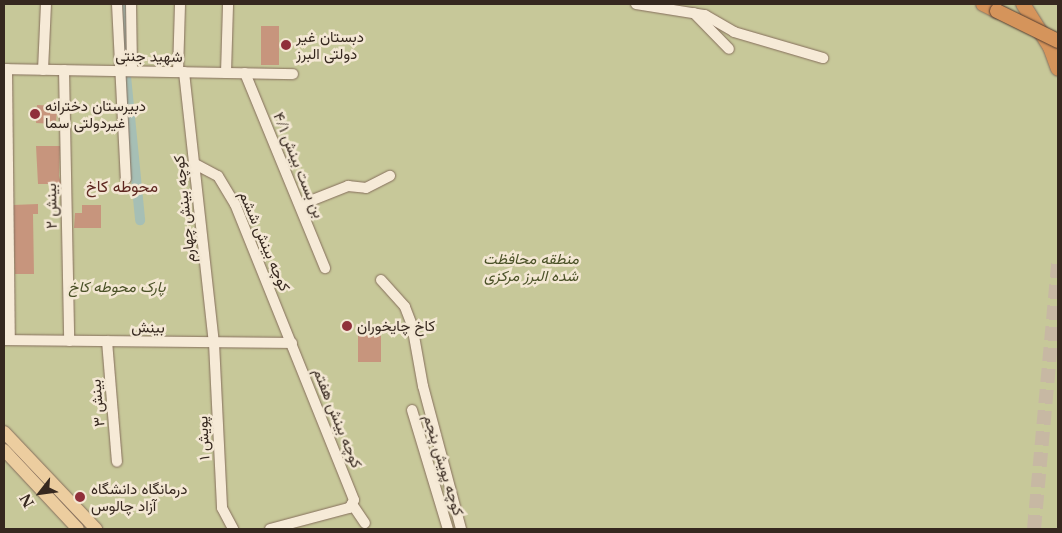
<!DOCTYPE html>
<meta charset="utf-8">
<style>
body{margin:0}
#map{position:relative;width:1062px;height:533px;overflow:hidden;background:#ebdcc4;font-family:"Libre Baskerville",Vazirmatn,serif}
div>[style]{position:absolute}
.green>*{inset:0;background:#c7c899;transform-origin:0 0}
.canal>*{height:10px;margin:-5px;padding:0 5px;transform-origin:5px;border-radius:5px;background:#a6bfb5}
.building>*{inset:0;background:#c7957d;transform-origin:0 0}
.highway-tunnel>*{height:14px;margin-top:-7px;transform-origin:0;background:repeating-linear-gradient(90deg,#c7b8a3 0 14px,transparent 0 21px)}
.roads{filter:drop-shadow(0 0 1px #856e5c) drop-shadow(0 0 1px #856e5c)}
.minor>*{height:10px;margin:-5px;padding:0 5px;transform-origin:5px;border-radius:5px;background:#f6ead7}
.major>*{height:12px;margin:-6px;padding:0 6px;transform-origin:6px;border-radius:6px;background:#eccd9f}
.highway>*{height:14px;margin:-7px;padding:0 7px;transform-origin:7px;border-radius:7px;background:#d5945b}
.bridges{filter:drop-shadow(0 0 1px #533d30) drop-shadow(0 0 1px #533d30)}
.highway-bridge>*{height:14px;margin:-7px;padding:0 7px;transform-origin:7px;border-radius:7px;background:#d5945b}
.dots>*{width:14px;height:14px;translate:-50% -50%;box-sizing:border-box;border:2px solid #f3e7d3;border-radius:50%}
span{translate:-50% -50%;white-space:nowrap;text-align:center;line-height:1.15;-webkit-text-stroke:5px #f3e7d3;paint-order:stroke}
.poi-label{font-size:15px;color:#36281f}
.left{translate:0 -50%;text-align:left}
.street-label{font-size:15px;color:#36281f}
.park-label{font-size:15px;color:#4a5127;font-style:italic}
.neighbourhood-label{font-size:16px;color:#5f2821}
.frame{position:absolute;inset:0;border:5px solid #36281f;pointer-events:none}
.north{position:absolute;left:15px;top:468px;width:50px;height:50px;-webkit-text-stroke:4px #f3e7d3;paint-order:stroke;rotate:240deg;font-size:14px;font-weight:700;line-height:20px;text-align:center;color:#36281f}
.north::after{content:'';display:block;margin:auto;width:18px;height:22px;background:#36281f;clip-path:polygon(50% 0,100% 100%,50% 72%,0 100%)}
</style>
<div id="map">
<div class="green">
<i style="left:4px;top:4px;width:1054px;height:525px"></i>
</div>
<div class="canal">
<i style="left:124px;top:4px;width:72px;rotate:88.4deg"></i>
<i style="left:126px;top:76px;width:145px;rotate:84.4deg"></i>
</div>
<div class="building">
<i style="left:261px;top:26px;width:18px;height:39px"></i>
<i style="left:37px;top:105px;width:20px;height:18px;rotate:3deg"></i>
<i style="clip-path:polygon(36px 146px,60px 146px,59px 176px,61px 184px,38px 184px)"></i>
<i style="clip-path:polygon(38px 204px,38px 214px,33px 214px,34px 274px,15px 274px,13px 205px)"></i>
<i style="clip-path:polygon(82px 205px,101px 205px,101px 228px,74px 228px,75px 213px,82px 213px)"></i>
<i style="left:358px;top:326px;width:23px;height:36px"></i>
</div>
<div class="highway-tunnel">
<i style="left:1034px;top:529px;width:267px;rotate:-84.8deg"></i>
</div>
<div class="roads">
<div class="minor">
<i style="left:117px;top:4px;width:175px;rotate:87.1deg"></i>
<i style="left:131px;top:4px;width:67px;rotate:89.1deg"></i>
<i style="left:636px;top:4px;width:70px;rotate:9.1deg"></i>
<i style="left:705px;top:15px;width:34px;rotate:30deg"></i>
<i style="left:734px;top:32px;width:93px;rotate:16.3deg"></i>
<i style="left:694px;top:13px;width:50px;rotate:45.8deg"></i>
<i style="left:4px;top:69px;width:289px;rotate:1deg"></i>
<i style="left:7px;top:69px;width:271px;rotate:89.4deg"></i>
<i style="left:43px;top:70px;width:66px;rotate:-87.4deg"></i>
<i style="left:64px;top:70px;width:271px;rotate:88.9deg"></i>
<i style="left:178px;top:72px;width:68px;rotate:-88.3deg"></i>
<i style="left:184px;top:72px;width:273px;rotate:83.7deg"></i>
<i style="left:214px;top:343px;width:165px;rotate:87.2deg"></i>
<i style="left:222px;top:508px;width:24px;rotate:62deg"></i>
<i style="left:226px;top:73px;width:69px;rotate:-88.3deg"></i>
<i style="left:245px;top:73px;width:211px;rotate:67.7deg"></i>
<i style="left:195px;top:164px;width:26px;rotate:28deg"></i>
<i style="left:218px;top:176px;width:33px;rotate:59deg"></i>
<i style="left:235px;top:204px;width:319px;rotate:68.1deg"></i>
<i style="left:354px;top:500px;width:4px;rotate:117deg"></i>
<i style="left:300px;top:205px;width:52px;rotate:-21.6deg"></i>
<i style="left:348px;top:186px;width:18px;rotate:6deg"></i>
<i style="left:366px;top:188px;width:27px;rotate:-27deg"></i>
<i style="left:381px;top:280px;width:36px;rotate:48deg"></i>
<i style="left:405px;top:307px;width:19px;rotate:69deg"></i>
<i style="left:412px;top:325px;width:62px;rotate:79.8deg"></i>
<i style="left:423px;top:386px;width:148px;rotate:75.1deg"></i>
<i style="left:4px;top:340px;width:288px;rotate:0.6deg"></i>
<i style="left:107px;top:341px;width:121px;rotate:85.3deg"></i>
<i style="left:412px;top:410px;width:124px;rotate:73.2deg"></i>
<i style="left:352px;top:504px;width:23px;rotate:56deg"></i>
<i style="left:270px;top:529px;width:82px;rotate:-14.9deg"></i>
<i style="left:349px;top:508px;width:5px;rotate:-53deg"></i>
</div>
<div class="major">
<i style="left:4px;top:432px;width:134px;rotate:46.5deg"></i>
<i style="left:4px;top:450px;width:108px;rotate:46.9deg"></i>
</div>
<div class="highway">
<i style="left:983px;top:4px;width:16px;rotate:27deg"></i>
<i style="left:1023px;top:4px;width:51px;rotate:57.9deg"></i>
<i style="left:1050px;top:47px;width:23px;rotate:70deg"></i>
</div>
</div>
<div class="bridges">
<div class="highway-bridge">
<i style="left:997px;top:11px;width:68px;rotate:26.2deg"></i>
</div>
</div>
<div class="dots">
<i style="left:286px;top:45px;background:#90303a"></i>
<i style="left:35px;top:114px;background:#90303a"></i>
<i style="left:347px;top:326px;background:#90303a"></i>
<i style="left:80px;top:497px;background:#90303a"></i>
</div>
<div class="poi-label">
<span class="left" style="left:296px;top:45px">دبستان غیر<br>دولتی البرز</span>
<span class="left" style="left:45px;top:114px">دبیرستان دخترانه<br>غیردولتی سما</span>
<span class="left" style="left:357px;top:326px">کاخ چایخوران</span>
<span class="left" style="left:91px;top:497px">درمانگاه دانشگاه<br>آزاد چالوس</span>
</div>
<div class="street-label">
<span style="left:149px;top:56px;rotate:1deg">شهید جنتی</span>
<span style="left:299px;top:165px;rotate:68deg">بن بست بینش ۴/۱</span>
<span style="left:51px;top:206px;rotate:-91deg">بینش ۲</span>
<span style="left:184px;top:209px;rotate:-96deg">کوچه بینش چهارم</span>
<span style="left:265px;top:241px;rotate:67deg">کوچه بینش ششم</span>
<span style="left:148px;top:327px;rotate:1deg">بینش</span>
<span style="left:97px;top:403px;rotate:-95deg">بینش ۳</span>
<span style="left:338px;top:418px;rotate:68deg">کوچه بینش هفتم</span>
<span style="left:203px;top:438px;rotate:-93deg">پویش ۱</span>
<span style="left:444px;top:465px;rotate:73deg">کوچه پویش پنجم</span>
</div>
<div class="park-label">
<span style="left:531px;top:267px">منطقه محافظت<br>شده البرز مرکزی</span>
<span style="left:117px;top:287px">پارک محوطه کاخ</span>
</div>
<div class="neighbourhood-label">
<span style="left:122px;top:186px">محوطه کاخ</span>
</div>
<div class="frame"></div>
<div class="north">N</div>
</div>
